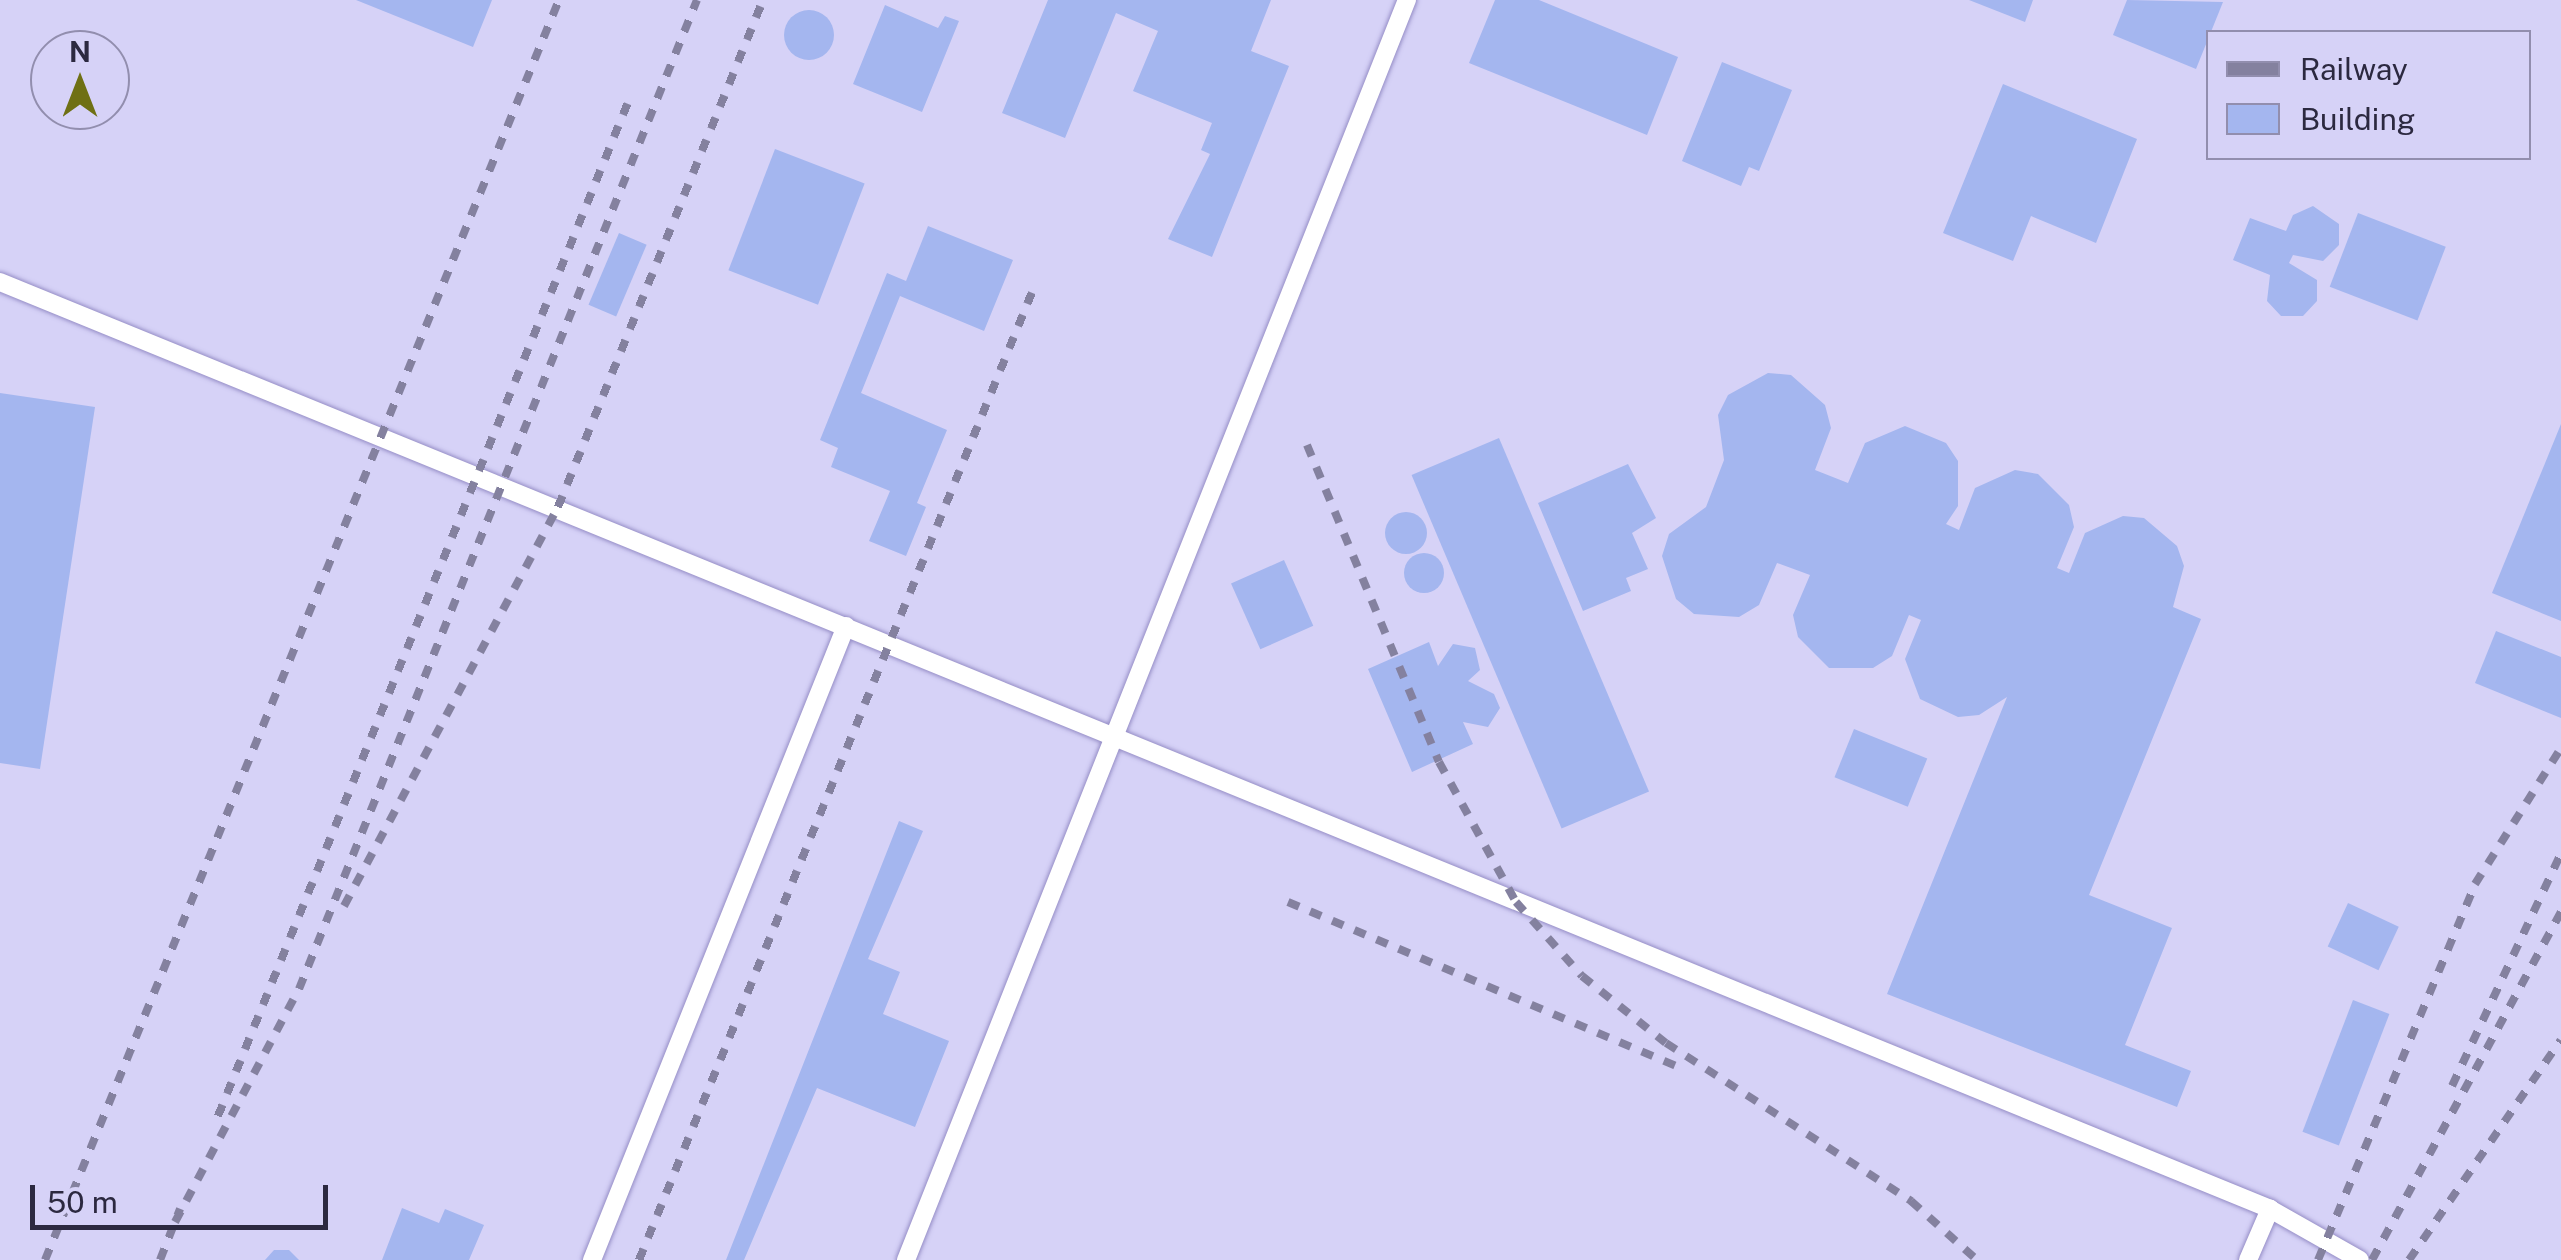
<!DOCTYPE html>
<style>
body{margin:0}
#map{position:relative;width:2561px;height:1260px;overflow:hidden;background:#d6d2f7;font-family:"Public Sans",sans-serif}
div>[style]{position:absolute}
.building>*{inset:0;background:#a4b6ef;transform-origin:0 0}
.round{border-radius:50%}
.roads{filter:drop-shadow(0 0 2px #958dc6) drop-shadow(0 0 2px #958dc6)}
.service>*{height:18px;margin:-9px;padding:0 9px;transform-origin:9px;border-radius:9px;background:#fff}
.rail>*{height:8px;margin-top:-4px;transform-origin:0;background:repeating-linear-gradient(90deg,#84819f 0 12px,transparent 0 24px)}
span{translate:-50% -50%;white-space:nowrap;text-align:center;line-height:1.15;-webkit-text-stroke:8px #d6d2f7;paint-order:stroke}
.legend{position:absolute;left:2206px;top:30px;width:325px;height:130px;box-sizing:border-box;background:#d6d2f7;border:2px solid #928eae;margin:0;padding:12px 18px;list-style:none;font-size:30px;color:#2c2940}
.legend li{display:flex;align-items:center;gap:20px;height:50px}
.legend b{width:50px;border:2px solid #928eae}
.north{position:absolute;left:30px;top:30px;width:100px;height:100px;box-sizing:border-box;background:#d6d2f7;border:2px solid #928eae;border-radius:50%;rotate:0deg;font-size:28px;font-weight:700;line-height:40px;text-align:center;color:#2c2940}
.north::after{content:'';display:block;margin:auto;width:35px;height:45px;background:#6f7014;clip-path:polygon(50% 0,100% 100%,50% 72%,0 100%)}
.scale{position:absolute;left:30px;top:1185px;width:298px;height:45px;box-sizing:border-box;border:5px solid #2c2940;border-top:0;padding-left:12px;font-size:30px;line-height:35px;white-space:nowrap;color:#2c2940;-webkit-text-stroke:8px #d6d2f7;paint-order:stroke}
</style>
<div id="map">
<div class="building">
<i style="clip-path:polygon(356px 0,492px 0,473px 47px)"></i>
<i style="clip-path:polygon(1048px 0,1271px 0,1251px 51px,1289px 66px,1212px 257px,1168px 239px,1210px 154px,1201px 150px,1212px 123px,1133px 91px,1158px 31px,1116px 13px,1065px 138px,1002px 113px)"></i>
<i style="clip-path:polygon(1495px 0,1539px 0,1678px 57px,1647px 135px,1469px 63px)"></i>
<i style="clip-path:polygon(1969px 0,2033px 0,2025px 22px)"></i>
<i style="clip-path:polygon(2127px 0,2223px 2px,2196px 69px,2113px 35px)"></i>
<i style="clip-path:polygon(885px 5px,938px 28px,945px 16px,959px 21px,922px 112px,853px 84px)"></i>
<i class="round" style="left:784px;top:10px;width:50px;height:50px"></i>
<i style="clip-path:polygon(1722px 62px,1792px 90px,1759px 171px,1749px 167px,1741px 186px,1682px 161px)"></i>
<i style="clip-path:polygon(2003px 84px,2137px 139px,2096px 243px,2031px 216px,2013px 261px,1943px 233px)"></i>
<i style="left:775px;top:149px;width:96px;height:130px;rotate:21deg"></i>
<i style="clip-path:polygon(2313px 206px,2339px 224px,2339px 245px,2323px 261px,2293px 255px,2289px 263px,2317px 280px,2317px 301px,2303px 316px,2281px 316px,2267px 301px,2270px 275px,2233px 260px,2250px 218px,2286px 231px,2293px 215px)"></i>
<i style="left:2358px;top:213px;width:94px;height:79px;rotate:21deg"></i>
<i style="clip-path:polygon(928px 226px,1013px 260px,984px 331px,900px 296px,861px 393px,947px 430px,917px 503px,926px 507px,906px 556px,869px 541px,890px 491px,831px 467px,838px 448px,820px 440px,887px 273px,906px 281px)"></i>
<i style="left:619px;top:233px;width:30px;height:78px;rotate:23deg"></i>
<i style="clip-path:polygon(1768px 373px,1791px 375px,1825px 405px,1831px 428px,1815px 470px,1848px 483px,1865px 443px,1905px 426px,1946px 443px,1958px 461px,1958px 506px,1946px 524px,1959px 530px,1975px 488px,2015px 470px,2038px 474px,2069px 505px,2074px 527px,2057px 568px,2069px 573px,2085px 533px,2123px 516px,2144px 518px,2177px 546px,2184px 566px,2173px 607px,2201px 619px,2089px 895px,2172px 928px,2125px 1045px,2191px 1071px,2177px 1107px,1887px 994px,2007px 697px,1979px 715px,1958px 717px,1920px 699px,1905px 659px,1921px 620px,1909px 615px,1892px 656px,1873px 668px,1829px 668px,1798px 637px,1793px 615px,1810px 575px,1777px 563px,1759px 605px,1739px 617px,1694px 614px,1676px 599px,1662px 556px,1669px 534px,1706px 507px,1724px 460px,1718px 415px,1728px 395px)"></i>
<i style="clip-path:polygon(0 393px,95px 407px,40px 769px,0 763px)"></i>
<i style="clip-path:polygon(2561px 424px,2561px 621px,2492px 593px)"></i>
<i style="left:1499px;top:438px;width:384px;height:95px;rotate:67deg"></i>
<i style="clip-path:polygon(1628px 464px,1656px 518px,1632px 533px,1648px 569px,1626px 578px,1631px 591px,1583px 611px,1538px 503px)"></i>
<i class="round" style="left:1385px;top:512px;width:42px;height:42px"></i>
<i class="round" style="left:1404px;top:553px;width:40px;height:40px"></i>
<i style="left:1284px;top:560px;width:72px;height:58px;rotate:66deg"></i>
<i style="clip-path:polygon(2496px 631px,2561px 657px,2561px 718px,2475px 683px)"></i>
<i style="clip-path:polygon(1429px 642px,1438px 666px,1453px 644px,1475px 648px,1480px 670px,1468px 681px,1494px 694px,1500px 708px,1488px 727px,1463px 722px,1473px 744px,1412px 772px,1368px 669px)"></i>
<i style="left:1854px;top:729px;width:79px;height:52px;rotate:22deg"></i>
<i style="clip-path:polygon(899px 821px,923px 831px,868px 959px,900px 972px,883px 1014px,949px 1041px,915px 1127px,817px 1088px,744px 1260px,726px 1260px)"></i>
<i style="left:2348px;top:903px;width:56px;height:48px;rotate:25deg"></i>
<i style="left:2353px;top:1000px;width:39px;height:141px;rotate:21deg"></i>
<i style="clip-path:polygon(402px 1208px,439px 1223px,445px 1209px,484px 1225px,469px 1260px,382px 1260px)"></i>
<i style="clip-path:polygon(289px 1250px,299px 1260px,265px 1260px,274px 1250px)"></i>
</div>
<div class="roads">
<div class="service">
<i style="left:0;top:282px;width:2452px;rotate:22.21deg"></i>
<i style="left:2270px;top:1209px;width:103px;rotate:29.5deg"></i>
<i style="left:592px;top:1260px;width:683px;rotate:-68.17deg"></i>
<i style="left:906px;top:1260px;width:1356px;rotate:-68.32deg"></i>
<i style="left:2248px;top:1260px;width:56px;rotate:-66.7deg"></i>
</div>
</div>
<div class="rail">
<i style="left:1307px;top:445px;width:343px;rotate:67.4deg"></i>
<i style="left:1439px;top:762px;width:160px;rotate:61.2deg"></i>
<i style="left:1516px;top:902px;width:99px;rotate:48.3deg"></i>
<i style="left:1582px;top:976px;width:107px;rotate:38.6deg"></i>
<i style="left:1666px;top:1043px;width:292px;rotate:32.8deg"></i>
<i style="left:1911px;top:1201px;width:89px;rotate:41.8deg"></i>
<i style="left:1288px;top:902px;width:432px;rotate:22.9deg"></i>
<i style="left:344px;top:906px;width:453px;rotate:-61.8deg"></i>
<i style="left:558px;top:507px;width:547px;rotate:-67.98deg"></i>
<i style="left:2452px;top:1086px;width:257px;rotate:-64.9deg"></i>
<i style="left:218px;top:1116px;width:1094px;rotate:-67.98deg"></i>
<i style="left:175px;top:1222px;width:264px;rotate:-62deg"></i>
<i style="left:299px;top:989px;width:1066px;rotate:-68.08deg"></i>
<i style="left:45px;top:1260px;width:1361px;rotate:-67.81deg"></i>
<i style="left:160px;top:1260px;width:55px;rotate:-68.6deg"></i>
<i style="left:639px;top:1260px;width:1045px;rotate:-67.9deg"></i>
<i style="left:2318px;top:1260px;width:407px;rotate:-67.3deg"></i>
<i style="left:2475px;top:884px;width:161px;rotate:-57.7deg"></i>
<i style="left:2372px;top:1260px;width:396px;rotate:-61.5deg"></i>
<i style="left:2409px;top:1260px;width:267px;rotate:-55.4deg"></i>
</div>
<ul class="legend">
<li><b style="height:12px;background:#84819f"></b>Railway</li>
<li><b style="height:28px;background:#a4b6ef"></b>Building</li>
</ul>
<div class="north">N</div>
<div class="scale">50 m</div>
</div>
